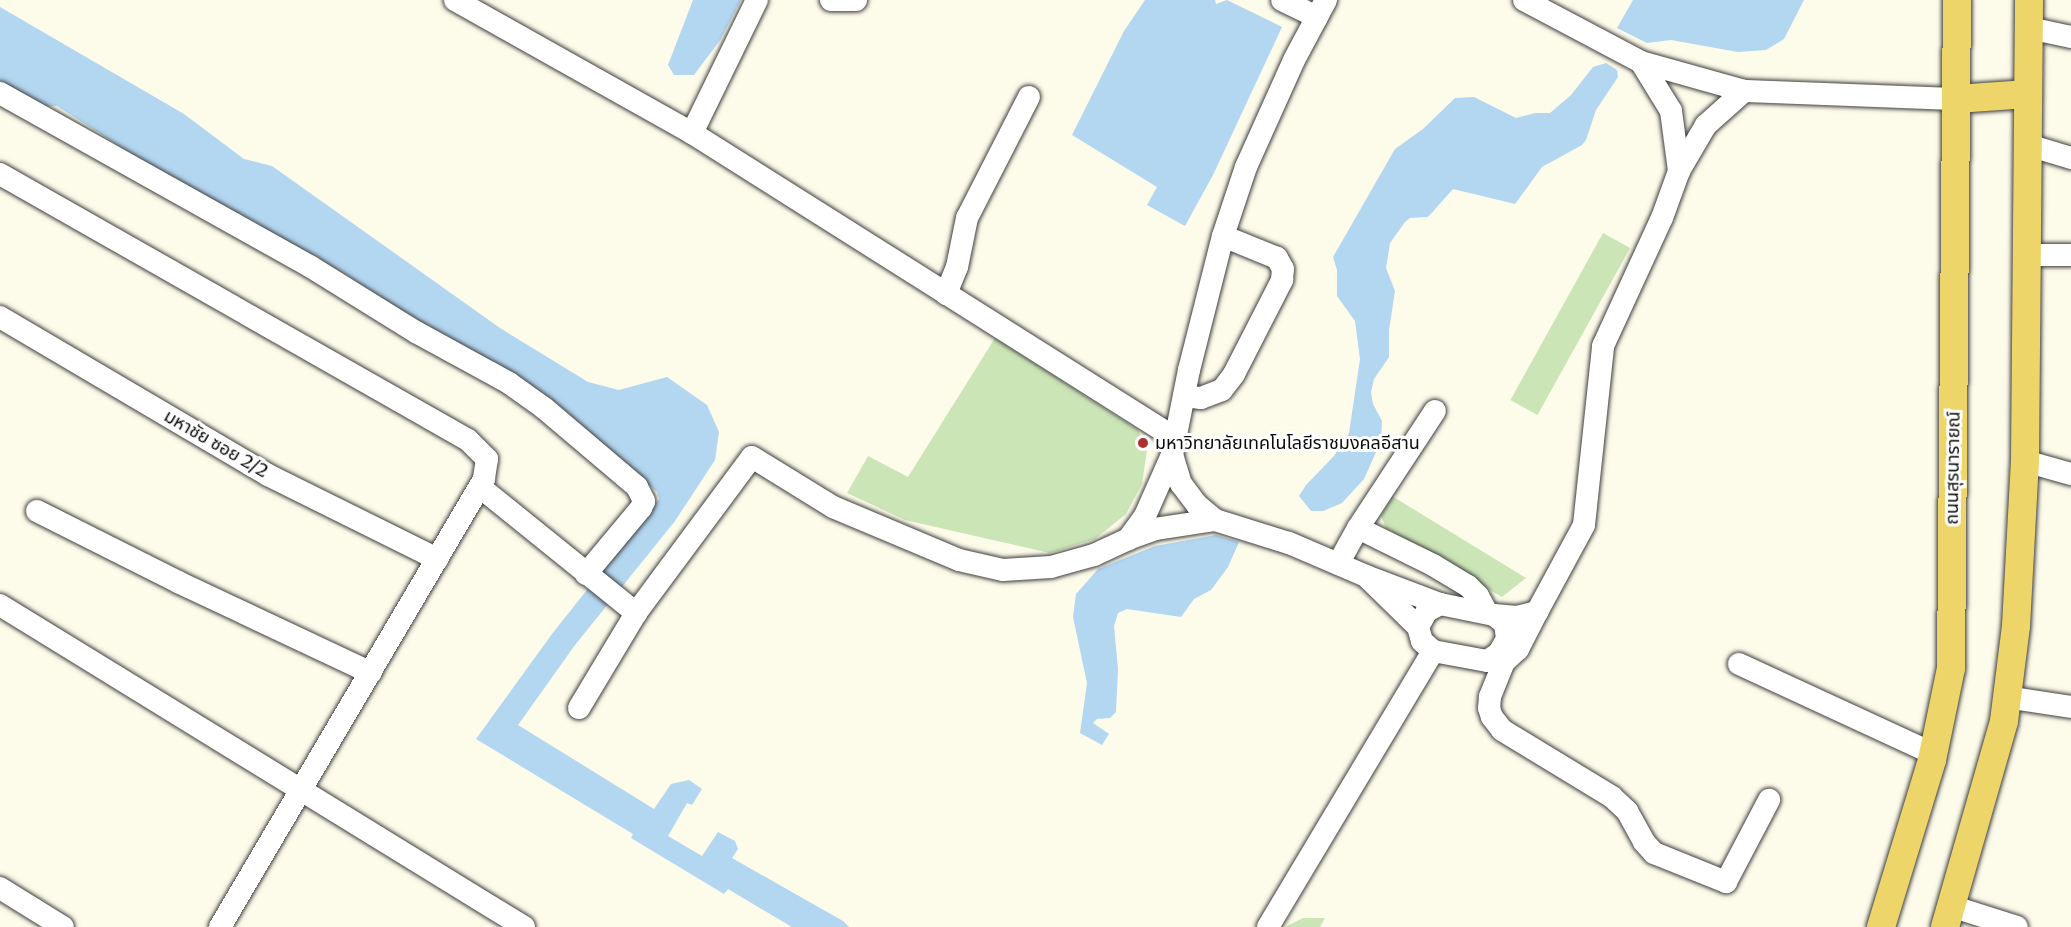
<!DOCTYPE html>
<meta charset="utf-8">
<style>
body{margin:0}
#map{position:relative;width:2071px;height:927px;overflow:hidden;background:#fdfbea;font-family:Merriweather,"Noto Sans Thai",serif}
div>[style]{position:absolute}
.green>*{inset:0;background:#cce5b7;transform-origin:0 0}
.water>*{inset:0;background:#b3d6f1}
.roads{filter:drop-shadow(0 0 2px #3e3e3e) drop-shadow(0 0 2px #3e3e3e)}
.minor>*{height:22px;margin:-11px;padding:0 11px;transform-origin:11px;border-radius:11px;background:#fff}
.major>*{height:28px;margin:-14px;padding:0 14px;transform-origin:14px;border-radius:14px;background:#eed56a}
.dots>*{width:16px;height:16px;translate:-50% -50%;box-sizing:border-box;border:3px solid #fff;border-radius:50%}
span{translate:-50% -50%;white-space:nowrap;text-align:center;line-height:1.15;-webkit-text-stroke:6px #fff;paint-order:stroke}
.poi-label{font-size:18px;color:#0b0b0b}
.left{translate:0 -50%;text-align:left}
.street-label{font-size:18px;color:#0b0b0b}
</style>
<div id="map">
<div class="green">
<i style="left:1603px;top:233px;width:31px;height:191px;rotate:29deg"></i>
<i style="clip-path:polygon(995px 338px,1138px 430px,1147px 450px,1142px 484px,1126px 514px,1095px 539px,1050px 553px,905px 520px,847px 493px,868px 456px,908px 477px)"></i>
<i style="clip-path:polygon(1392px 496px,1526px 578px,1502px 597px,1386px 528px,1381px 516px)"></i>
<i style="clip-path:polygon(1303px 918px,1325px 918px,1320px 927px,1285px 927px)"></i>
</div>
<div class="water">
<i style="clip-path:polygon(693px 0,741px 0,721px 39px,694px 75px,674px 75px,668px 65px)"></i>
<i style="clip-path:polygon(1145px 0,1215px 0,1216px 4px,1227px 0,1282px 27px,1213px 175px,1185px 226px,1147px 205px,1157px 187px,1072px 135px,1124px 31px)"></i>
<i style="clip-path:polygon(1633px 0,1804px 0,1784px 39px,1766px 50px,1738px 52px,1671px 40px,1647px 43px,1617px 28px)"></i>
<i style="clip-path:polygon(0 7px,184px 114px,244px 159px,272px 166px,500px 328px,588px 382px,619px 390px,667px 377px,707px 405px,719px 432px,715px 460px,675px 521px,575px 645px,518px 725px,654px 809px,671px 784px,689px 780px,702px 789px,692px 805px,687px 803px,668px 836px,702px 856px,718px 832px,735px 841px,738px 849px,732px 858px,843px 921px,849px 927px,792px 927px,728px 889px,724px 894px,631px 838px,633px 834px,476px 739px,552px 634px,659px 499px,657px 492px,618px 457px,347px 275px,143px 161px,57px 106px,36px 107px,0 87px)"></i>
<i style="clip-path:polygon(1606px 63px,1617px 70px,1618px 77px,1596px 110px,1586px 140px,1582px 145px,1542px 167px,1515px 204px,1453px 189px,1428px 217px,1410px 218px,1405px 222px,1390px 243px,1386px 268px,1395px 291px,1389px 330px,1389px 357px,1374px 379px,1371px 392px,1373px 404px,1382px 421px,1381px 441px,1364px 479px,1342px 503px,1323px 511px,1311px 511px,1299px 496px,1306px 485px,1334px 456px,1349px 433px,1360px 359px,1355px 321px,1337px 296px,1337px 270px,1333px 257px,1395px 149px,1423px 129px,1455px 98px,1474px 97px,1516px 118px,1535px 113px,1550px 113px,1571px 95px,1593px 67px)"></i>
<i style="clip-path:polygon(1216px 535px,1239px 542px,1228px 567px,1211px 590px,1194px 599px,1181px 617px,1127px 609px,1118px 613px,1114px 626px,1118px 669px,1116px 712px,1110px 718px,1097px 719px,1093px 723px,1109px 734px,1102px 745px,1080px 733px,1087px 683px,1073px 617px,1076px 594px,1098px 569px,1155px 546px)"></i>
</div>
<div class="roads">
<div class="minor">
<i style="left:455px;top:0;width:272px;rotate:29.3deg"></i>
<i style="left:692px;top:133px;width:571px;rotate:32.27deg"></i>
<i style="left:831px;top:0;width:25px"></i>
<i style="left:1282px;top:0;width:39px;rotate:26deg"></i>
<i style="left:1524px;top:0;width:132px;rotate:27.9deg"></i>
<i style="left:1641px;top:62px;width:107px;rotate:15.7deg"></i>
<i style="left:1744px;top:91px;width:212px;rotate:2.2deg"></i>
<i style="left:2029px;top:28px;width:43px;rotate:12.1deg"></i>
<i style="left:1641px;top:62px;width:57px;rotate:58.5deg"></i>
<i style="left:1671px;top:111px;width:61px;rotate:82.4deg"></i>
<i style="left:0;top:93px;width:356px;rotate:29.2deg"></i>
<i style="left:311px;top:267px;width:123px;rotate:31.8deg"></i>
<i style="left:416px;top:332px;width:106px;rotate:28.7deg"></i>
<i style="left:509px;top:383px;width:43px;rotate:35.5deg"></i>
<i style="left:544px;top:408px;width:122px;rotate:40.3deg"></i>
<i style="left:637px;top:487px;width:16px;rotate:63deg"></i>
<i style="left:644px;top:501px;width:8px;rotate:113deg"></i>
<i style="left:641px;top:508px;width:86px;rotate:129.8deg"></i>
<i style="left:692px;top:133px;width:148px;rotate:-64deg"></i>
<i style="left:2028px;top:145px;width:45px;rotate:16.8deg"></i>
<i style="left:0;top:174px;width:538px;rotate:29.61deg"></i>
<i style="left:468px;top:440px;width:27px;rotate:45deg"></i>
<i style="left:487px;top:459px;width:20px;rotate:99deg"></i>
<i style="left:484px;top:479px;width:520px;rotate:120.51deg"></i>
<i style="left:2026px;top:255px;width:45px"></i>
<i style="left:946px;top:294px;width:29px;rotate:-68deg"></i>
<i style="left:957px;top:267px;width:50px;rotate:-78.5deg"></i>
<i style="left:967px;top:218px;width:136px;rotate:-62.9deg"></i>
<i style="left:0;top:317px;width:311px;rotate:30.5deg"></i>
<i style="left:268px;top:475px;width:189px;rotate:26.4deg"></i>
<i style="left:1184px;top:396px;width:17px;rotate:7deg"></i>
<i style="left:1201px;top:398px;width:22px;rotate:-21deg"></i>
<i style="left:1222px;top:390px;width:20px;rotate:-53deg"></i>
<i style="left:1234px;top:374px;width:106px;rotate:-62.9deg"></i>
<i style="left:1282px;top:280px;width:11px;rotate:-85deg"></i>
<i style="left:1283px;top:269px;width:13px;rotate:-119deg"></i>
<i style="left:1277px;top:258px;width:58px;rotate:-157.8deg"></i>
<i style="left:1172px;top:455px;width:87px;rotate:-78.7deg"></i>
<i style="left:1189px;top:370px;width:138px;rotate:-75.8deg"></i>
<i style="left:1223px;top:236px;width:73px;rotate:-71.6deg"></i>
<i style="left:1246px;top:167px;width:117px;rotate:-65.8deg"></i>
<i style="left:1294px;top:60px;width:68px;rotate:-61.9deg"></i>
<i style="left:2025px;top:461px;width:48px;rotate:15.8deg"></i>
<i style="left:480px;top:487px;width:201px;rotate:38.9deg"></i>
<i style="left:37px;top:511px;width:158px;rotate:26.7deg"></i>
<i style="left:178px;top:582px;width:213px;rotate:25.2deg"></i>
<i style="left:1215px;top:520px;width:23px;rotate:-140deg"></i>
<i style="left:1197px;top:505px;width:26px;rotate:-127deg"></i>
<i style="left:1181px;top:484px;width:30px;rotate:-107deg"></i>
<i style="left:1172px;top:455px;width:67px;rotate:113.9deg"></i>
<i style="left:1145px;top:516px;width:29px;rotate:126deg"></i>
<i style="left:1128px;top:539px;width:29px;rotate:-20deg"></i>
<i style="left:1155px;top:529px;width:61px;rotate:-8.5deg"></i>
<i style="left:1215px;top:520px;width:77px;rotate:17.3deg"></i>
<i style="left:1289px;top:543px;width:84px;rotate:23.2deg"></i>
<i style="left:1358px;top:528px;width:140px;rotate:-56.7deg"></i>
<i style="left:1338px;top:564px;width:41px;rotate:-60.9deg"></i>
<i style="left:1358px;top:528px;width:84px;rotate:26.3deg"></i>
<i style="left:1433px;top:565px;width:41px;rotate:31deg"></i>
<i style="left:1468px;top:586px;width:14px;rotate:45deg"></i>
<i style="left:1478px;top:596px;width:19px;rotate:62deg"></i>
<i style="left:1440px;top:604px;width:55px;rotate:11.5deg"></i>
<i style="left:1494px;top:615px;width:14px;rotate:39deg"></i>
<i style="left:1505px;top:624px;width:15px;rotate:82deg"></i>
<i style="left:1507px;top:639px;width:16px;rotate:120deg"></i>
<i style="left:1499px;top:653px;width:14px;rotate:146deg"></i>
<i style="left:1487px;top:661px;width:55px;rotate:-169.5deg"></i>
<i style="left:1433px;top:651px;width:15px;rotate:-138deg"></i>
<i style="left:1422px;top:641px;width:15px;rotate:-106deg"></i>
<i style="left:1418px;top:627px;width:18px;rotate:-61deg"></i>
<i style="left:1427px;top:611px;width:15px;rotate:-28deg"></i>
<i style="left:0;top:605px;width:615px;rotate:31.57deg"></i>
<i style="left:1537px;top:612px;width:99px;rotate:-61.6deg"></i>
<i style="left:1584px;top:525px;width:180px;rotate:-83.9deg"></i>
<i style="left:1603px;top:346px;width:141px;rotate:-65.3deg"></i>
<i style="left:1662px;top:218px;width:50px;rotate:-70.1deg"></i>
<i style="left:1679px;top:171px;width:53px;rotate:-59.6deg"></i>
<i style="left:1706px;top:125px;width:51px;rotate:-41.8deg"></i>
<i style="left:1494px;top:615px;width:23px;rotate:5deg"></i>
<i style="left:1517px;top:617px;width:21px;rotate:-14deg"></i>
<i style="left:1537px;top:612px;width:42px;rotate:117.2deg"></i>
<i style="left:1518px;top:649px;width:19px;rotate:137deg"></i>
<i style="left:1418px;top:627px;width:73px;rotate:-135.6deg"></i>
<i style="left:1366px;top:576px;width:79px;rotate:20.7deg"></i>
<i style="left:1504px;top:662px;width:38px;rotate:112deg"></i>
<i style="left:1490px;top:697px;width:11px;rotate:95deg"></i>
<i style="left:1489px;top:708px;width:9px;rotate:72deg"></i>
<i style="left:1492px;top:717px;width:16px;rotate:52deg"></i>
<i style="left:1502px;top:730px;width:129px;rotate:31.3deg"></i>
<i style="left:1612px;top:797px;width:21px;rotate:43deg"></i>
<i style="left:1627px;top:811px;width:35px;rotate:61deg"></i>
<i style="left:1644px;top:842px;width:15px;rotate:48deg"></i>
<i style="left:1654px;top:853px;width:78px;rotate:21.9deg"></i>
<i style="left:1726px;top:882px;width:93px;rotate:-62.3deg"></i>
<i style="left:1739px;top:664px;width:215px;rotate:24.8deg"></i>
<i style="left:2006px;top:697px;width:66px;rotate:8.7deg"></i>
<i style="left:579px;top:708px;width:111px;rotate:-59deg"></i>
<i style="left:636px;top:613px;width:194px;rotate:-53.4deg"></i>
<i style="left:752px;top:457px;width:95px;rotate:31.7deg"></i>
<i style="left:833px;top:507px;width:137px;rotate:22.8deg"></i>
<i style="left:959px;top:560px;width:45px;rotate:12.8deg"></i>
<i style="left:1003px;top:570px;width:48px;rotate:-3.6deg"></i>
<i style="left:1051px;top:567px;width:45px;rotate:-15.6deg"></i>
<i style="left:1094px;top:555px;width:38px;rotate:-25deg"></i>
<i style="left:0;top:888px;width:74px;rotate:31.8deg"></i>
<i style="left:1951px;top:906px;width:69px;rotate:17.7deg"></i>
<i style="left:1268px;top:927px;width:322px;rotate:-59.1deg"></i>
</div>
<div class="major">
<i style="left:1956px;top:99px;width:72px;rotate:-4deg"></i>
<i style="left:1881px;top:927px;width:175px;rotate:-73deg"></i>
<i style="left:1932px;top:760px;width:94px;rotate:-78.3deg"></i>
<i style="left:1951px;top:668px;width:668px;rotate:-89.49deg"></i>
<i style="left:1945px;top:927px;width:214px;rotate:-74deg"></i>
<i style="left:2004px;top:721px;width:96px;rotate:-82.8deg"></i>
<i style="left:2016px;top:626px;width:165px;rotate:-86.9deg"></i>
<i style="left:2025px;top:461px;width:461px;rotate:-89.5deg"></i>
</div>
</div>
<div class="dots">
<i style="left:1143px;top:443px;background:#af2f2e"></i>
</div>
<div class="poi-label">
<span class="left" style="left:1155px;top:443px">มหาวิทยาลัยเทคโนโลยีราชมงคลอีสาน</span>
</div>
<div class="street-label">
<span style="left:216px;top:444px;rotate:30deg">มหาชัย ซอย 2/2</span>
<span style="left:1953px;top:468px;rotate:-89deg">ถนนสุรนารายณ์</span>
</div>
</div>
